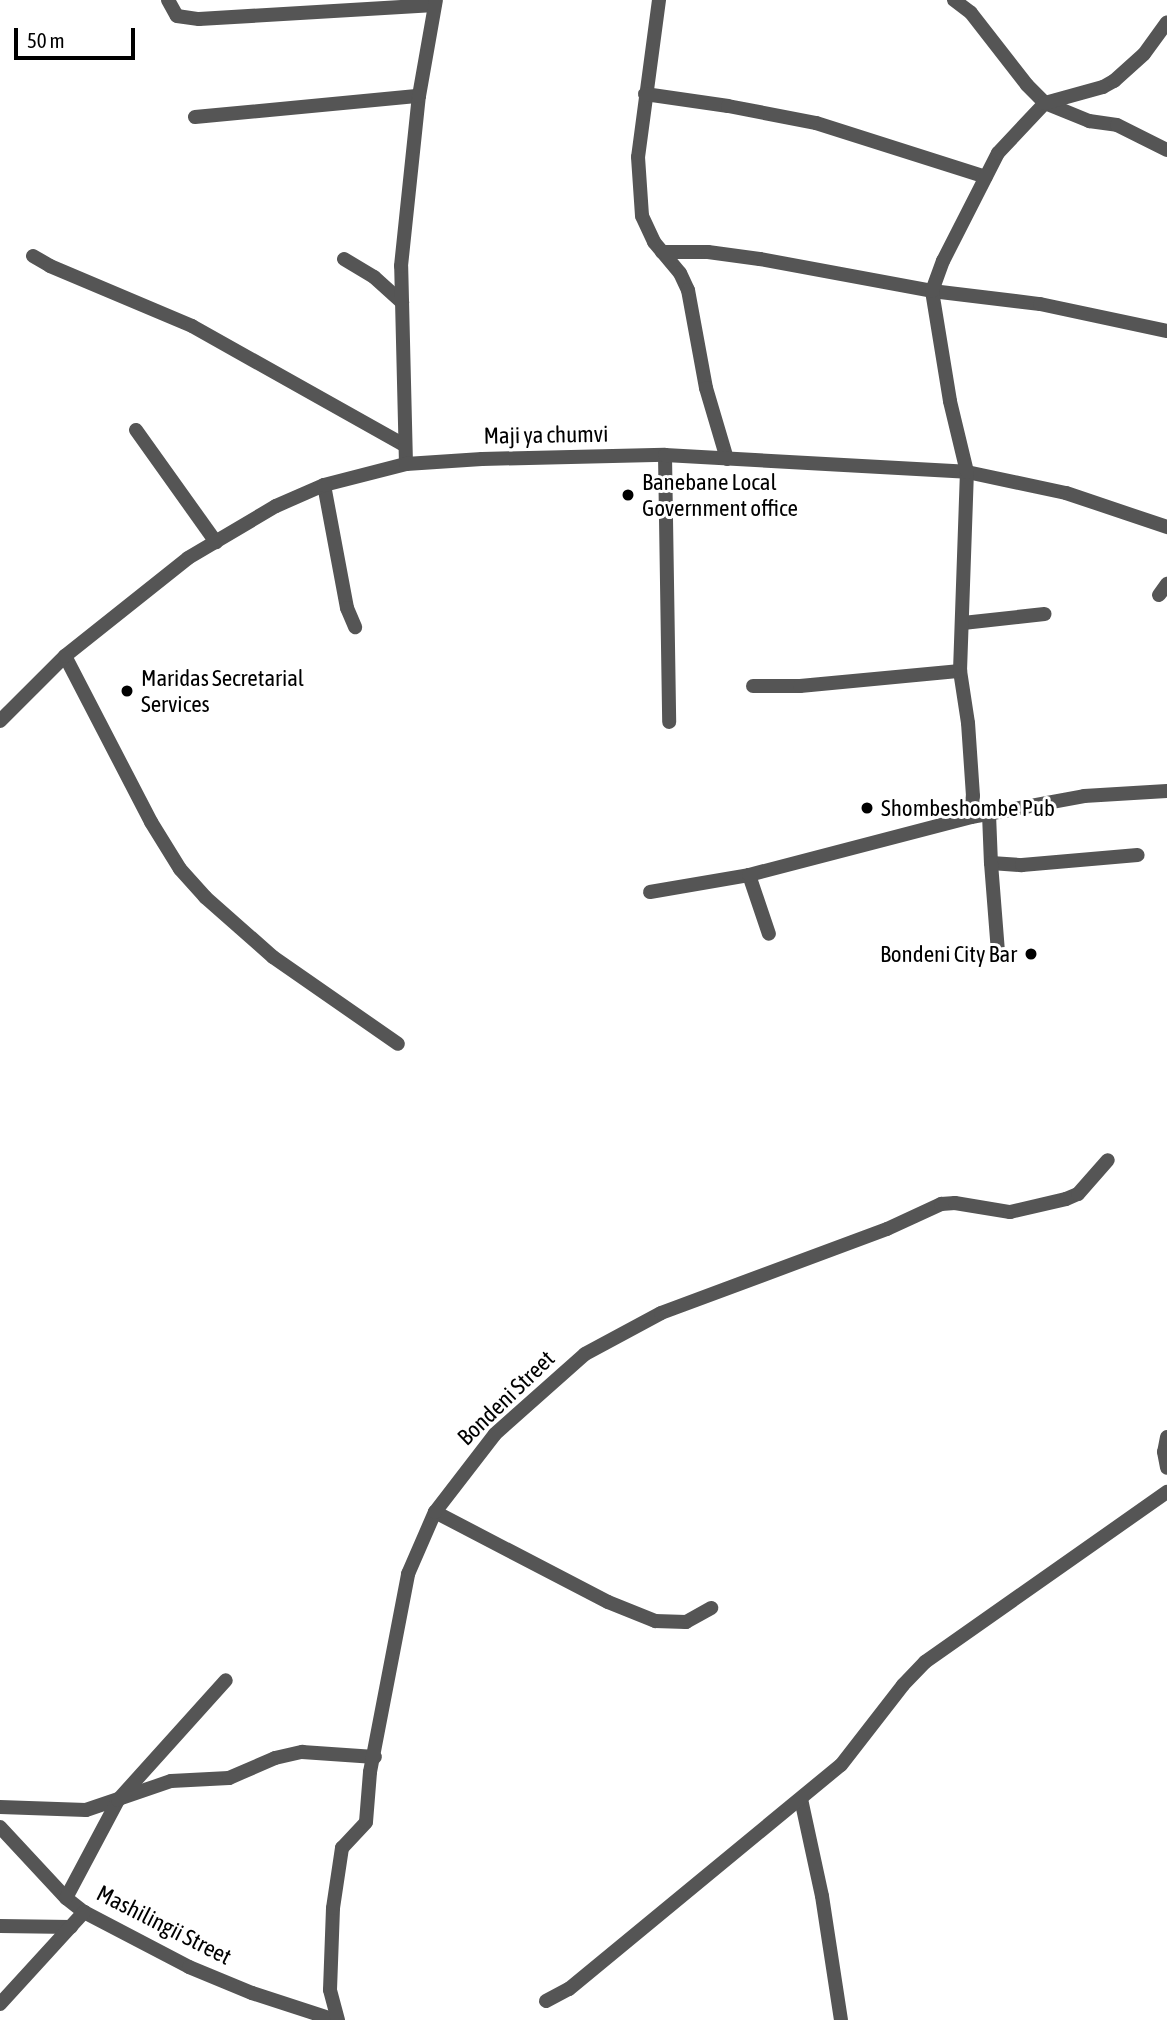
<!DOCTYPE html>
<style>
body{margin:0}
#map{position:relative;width:1167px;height:2020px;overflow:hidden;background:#fff;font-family:"Asap Condensed",sans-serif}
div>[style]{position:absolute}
.street>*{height:14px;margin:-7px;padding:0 7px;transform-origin:7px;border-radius:7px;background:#555}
.dots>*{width:19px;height:19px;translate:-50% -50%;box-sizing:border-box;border:4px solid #fff;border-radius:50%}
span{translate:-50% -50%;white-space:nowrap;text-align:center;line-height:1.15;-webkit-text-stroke:6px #fff;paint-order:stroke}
.street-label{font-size:23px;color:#000}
.poi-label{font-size:23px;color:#000}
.left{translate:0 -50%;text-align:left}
.right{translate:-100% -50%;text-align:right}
.scale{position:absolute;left:14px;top:28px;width:121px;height:32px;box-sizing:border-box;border:4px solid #000;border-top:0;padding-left:9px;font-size:21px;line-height:24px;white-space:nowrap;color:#000;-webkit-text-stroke:5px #fff;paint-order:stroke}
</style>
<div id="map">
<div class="street">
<i style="left:168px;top:0;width:18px;rotate:61deg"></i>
<i style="left:177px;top:16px;width:22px;rotate:8deg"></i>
<i style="left:199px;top:19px;width:236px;rotate:-3.4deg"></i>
<i style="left:659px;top:0;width:158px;rotate:97.6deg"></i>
<i style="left:638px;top:157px;width:59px;rotate:86.1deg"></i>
<i style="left:642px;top:216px;width:29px;rotate:65deg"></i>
<i style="left:654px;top:242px;width:40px;rotate:50deg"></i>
<i style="left:680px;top:273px;width:19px;rotate:65deg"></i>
<i style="left:688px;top:290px;width:100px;rotate:79.6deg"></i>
<i style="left:706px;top:388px;width:74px;rotate:73.5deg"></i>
<i style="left:954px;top:0;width:21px;rotate:37deg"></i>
<i style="left:971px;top:13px;width:91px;rotate:52.1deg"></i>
<i style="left:1027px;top:85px;width:25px;rotate:45deg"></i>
<i style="left:1045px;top:103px;width:48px;rotate:22.2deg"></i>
<i style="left:1089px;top:121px;width:28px;rotate:8deg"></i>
<i style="left:1117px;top:125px;width:56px;rotate:26.6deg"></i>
<i style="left:645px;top:94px;width:84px;rotate:8.2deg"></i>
<i style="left:728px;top:106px;width:90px;rotate:10.9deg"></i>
<i style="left:816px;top:123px;width:178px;rotate:17.6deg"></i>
<i style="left:195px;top:117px;width:225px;rotate:-5.4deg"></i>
<i style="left:662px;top:252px;width:46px"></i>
<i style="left:708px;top:252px;width:52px;rotate:7.7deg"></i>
<i style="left:760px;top:259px;width:175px;rotate:10.5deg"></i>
<i style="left:932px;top:291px;width:109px;rotate:6.9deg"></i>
<i style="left:1040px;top:304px;width:130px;rotate:12deg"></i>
<i style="left:33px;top:256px;width:20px;rotate:30deg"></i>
<i style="left:50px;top:266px;width:154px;rotate:22.9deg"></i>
<i style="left:192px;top:326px;width:243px;rotate:29.3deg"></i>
<i style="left:344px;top:259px;width:35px;rotate:31deg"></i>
<i style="left:374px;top:277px;width:38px;rotate:42deg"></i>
<i style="left:136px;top:430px;width:138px;rotate:54.5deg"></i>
<i style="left:665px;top:455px;width:267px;rotate:89.1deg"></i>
<i style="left:406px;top:464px;width:198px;rotate:-91.4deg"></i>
<i style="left:401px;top:266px;width:171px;rotate:-84deg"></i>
<i style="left:419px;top:96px;width:97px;rotate:-80deg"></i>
<i style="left:324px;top:485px;width:125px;rotate:79.4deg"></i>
<i style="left:347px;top:608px;width:21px;rotate:67deg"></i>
<i style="left:1159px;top:595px;width:14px;rotate:-54deg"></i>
<i style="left:963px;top:623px;width:82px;rotate:-6.3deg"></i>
<i style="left:65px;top:656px;width:187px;rotate:62.6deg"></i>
<i style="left:151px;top:822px;width:55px;rotate:58.3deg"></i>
<i style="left:180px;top:869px;width:38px;rotate:48deg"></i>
<i style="left:205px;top:897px;width:91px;rotate:41.4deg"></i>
<i style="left:273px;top:957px;width:152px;rotate:34.8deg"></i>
<i style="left:753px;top:686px;width:47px"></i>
<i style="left:800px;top:686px;width:161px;rotate:-5.4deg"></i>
<i style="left:0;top:721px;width:92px;rotate:-45deg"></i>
<i style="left:65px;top:656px;width:157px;rotate:-38.5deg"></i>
<i style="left:188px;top:558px;width:102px;rotate:-30.6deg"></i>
<i style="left:276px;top:506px;width:52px;rotate:-23.6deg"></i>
<i style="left:324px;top:485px;width:85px;rotate:-14.4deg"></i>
<i style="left:406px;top:464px;width:76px;rotate:-3.8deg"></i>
<i style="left:482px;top:459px;width:183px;rotate:-1.3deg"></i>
<i style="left:665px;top:455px;width:302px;rotate:3.2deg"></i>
<i style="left:967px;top:472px;width:101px;rotate:12deg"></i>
<i style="left:1066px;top:493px;width:107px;rotate:18.6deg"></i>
<i style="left:989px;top:814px;width:49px;rotate:87.7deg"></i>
<i style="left:991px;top:863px;width:31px;rotate:4deg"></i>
<i style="left:1022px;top:865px;width:116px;rotate:-4.9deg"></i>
<i style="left:971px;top:817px;width:115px;rotate:-10.5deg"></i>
<i style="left:1084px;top:796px;width:83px;rotate:-3.4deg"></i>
<i style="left:991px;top:863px;width:89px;rotate:85.5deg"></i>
<i style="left:749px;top:875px;width:62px;rotate:71.3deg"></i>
<i style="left:650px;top:892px;width:100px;rotate:-9.7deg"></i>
<i style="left:749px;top:875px;width:229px;rotate:-14.6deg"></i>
<i style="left:971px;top:817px;width:21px;rotate:-85deg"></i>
<i style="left:973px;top:796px;width:73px;rotate:-93.9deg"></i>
<i style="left:968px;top:723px;width:53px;rotate:-98.7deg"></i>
<i style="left:960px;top:671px;width:199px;rotate:-88deg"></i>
<i style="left:967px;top:472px;width:73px;rotate:-103.5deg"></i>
<i style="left:950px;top:401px;width:111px;rotate:-99.3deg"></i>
<i style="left:932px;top:291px;width:32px;rotate:-70deg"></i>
<i style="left:943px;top:261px;width:121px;rotate:-63deg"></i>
<i style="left:998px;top:153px;width:69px;rotate:-46.8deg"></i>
<i style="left:1045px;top:103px;width:60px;rotate:-15.4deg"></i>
<i style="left:1103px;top:87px;width:13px;rotate:-29deg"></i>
<i style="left:1114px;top:81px;width:40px;rotate:-42deg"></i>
<i style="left:1144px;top:54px;width:39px;rotate:-54deg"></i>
<i style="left:1167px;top:1437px;width:15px;rotate:101deg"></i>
<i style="left:1164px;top:1452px;width:16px;rotate:79deg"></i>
<i style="left:435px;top:1512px;width:195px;rotate:27.5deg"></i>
<i style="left:608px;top:1602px;width:51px;rotate:22deg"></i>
<i style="left:655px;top:1621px;width:31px;rotate:2deg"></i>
<i style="left:686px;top:1622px;width:29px;rotate:-29deg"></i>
<i style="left:801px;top:1799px;width:99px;rotate:77.8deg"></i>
<i style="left:822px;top:1896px;width:125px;rotate:81.3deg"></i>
<i style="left:0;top:1807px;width:86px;rotate:2deg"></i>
<i style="left:86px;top:1810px;width:90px;rotate:-18.8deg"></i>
<i style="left:171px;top:1781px;width:58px;rotate:-3deg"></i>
<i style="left:229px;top:1778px;width:50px;rotate:-23.5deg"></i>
<i style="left:275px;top:1758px;width:28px;rotate:-13deg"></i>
<i style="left:302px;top:1752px;width:73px;rotate:3.9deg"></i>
<i style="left:0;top:1827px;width:97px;rotate:47.1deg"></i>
<i style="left:66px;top:1898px;width:23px;rotate:38deg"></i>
<i style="left:84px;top:1912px;width:119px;rotate:27.6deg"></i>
<i style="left:189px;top:1967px;width:68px;rotate:22.4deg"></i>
<i style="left:252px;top:1993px;width:87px;rotate:18deg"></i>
<i style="left:66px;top:1898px;width:111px;rotate:-62deg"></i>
<i style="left:118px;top:1800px;width:161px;rotate:-48deg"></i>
<i style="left:0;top:1926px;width:71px;rotate:0.8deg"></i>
<i style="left:546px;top:2001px;width:26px;rotate:-28deg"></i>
<i style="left:569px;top:1989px;width:352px;rotate:-39.5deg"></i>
<i style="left:841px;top:1765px;width:101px;rotate:-52.2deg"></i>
<i style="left:903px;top:1685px;width:32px;rotate:-46deg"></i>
<i style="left:925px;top:1662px;width:296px;rotate:-35.1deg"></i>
<i style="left:0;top:2004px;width:125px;rotate:-47.6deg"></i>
<i style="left:338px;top:2020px;width:31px;rotate:-105deg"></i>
<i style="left:330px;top:1990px;width:82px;rotate:-87.9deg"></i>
<i style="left:333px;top:1908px;width:61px;rotate:-81.5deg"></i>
<i style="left:342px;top:1848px;width:35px;rotate:-47deg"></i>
<i style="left:366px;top:1822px;width:50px;rotate:-85.4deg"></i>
<i style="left:370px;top:1772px;width:202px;rotate:-79.1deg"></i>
<i style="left:408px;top:1574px;width:68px;rotate:-66.5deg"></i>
<i style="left:435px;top:1512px;width:98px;rotate:-52.4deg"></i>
<i style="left:495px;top:1434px;width:120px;rotate:-41.6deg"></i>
<i style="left:585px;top:1354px;width:86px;rotate:-28.3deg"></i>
<i style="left:661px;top:1313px;width:241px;rotate:-20.4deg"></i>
<i style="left:887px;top:1229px;width:60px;rotate:-24.8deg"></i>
<i style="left:941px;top:1204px;width:14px;rotate:-4deg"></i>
<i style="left:955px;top:1203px;width:56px;rotate:9.3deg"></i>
<i style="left:1010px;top:1212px;width:57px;rotate:-13.1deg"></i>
<i style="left:1066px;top:1199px;width:13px;rotate:-23deg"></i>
<i style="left:1078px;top:1194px;width:45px;rotate:-48.6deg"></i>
</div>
<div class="dots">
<i style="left:628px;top:495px;background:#000"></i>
<i style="left:127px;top:691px;background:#000"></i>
<i style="left:867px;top:808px;background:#000"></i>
<i style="left:1031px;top:954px;background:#000"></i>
</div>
<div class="street-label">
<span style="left:546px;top:435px;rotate:-1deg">Maji ya chumvi</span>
<span style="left:506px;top:1398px;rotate:-44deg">Bondeni Street</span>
<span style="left:164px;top:1925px;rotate:27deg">Mashilingii Street</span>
</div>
<div class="poi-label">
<span class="left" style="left:642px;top:495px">Banebane Local<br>Government office</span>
<span class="left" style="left:141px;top:691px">Maridas Secretarial<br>Services</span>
<span class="left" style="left:881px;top:808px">Shombeshombe Pub</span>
<span class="right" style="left:1017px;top:954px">Bondeni City Bar</span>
</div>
<div class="scale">50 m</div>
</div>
